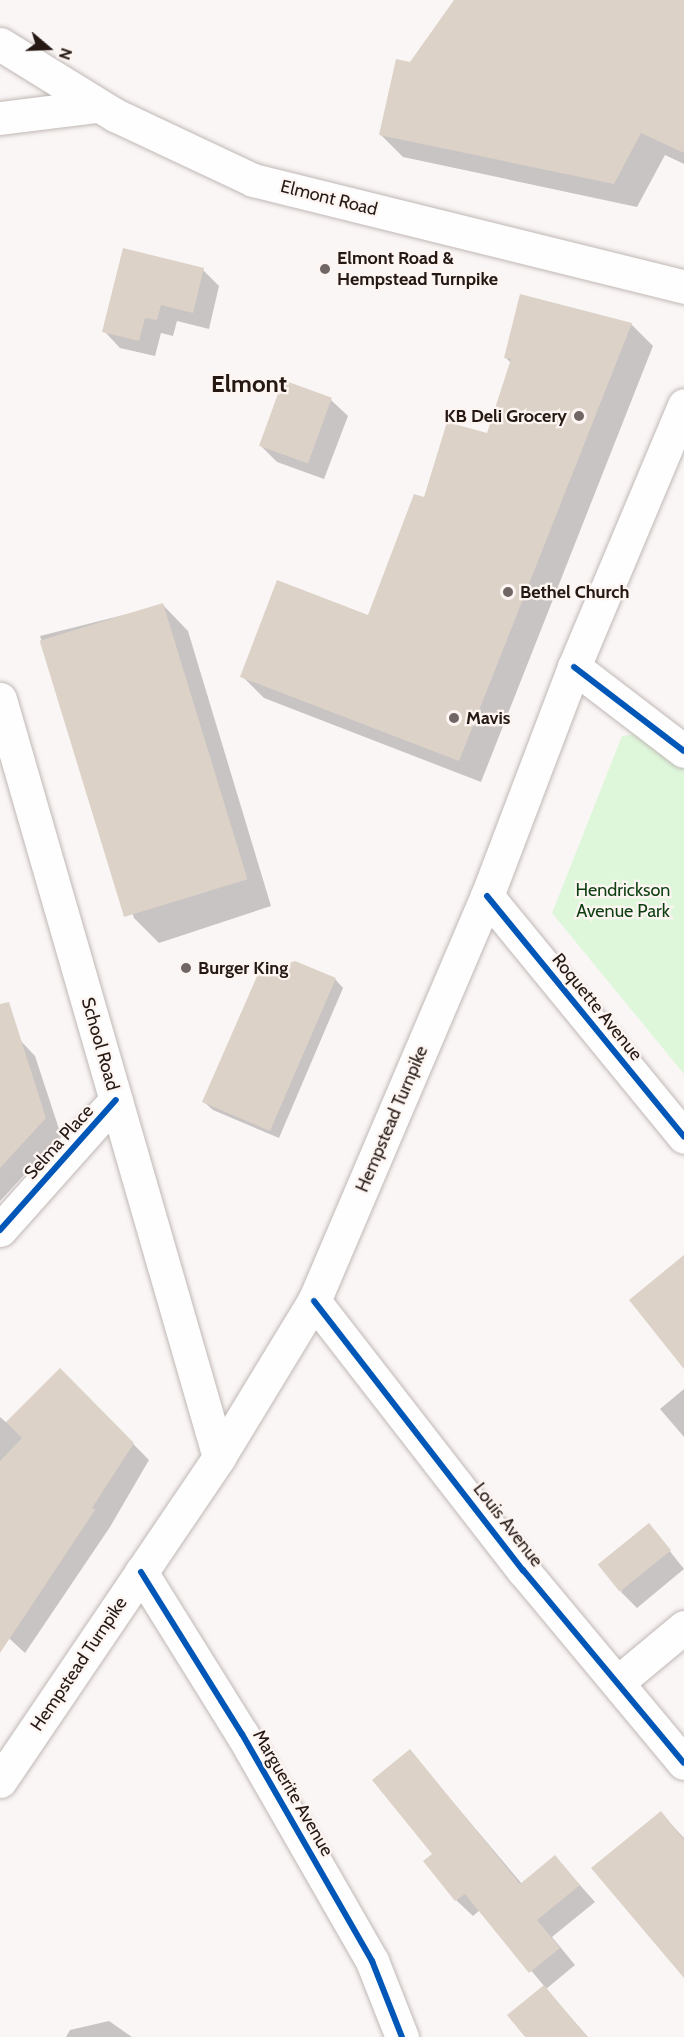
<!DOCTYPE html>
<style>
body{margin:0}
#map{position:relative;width:684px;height:2037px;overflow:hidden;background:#faf6f5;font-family:Cabin,sans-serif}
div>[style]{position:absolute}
.green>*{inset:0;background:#def7db}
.shadow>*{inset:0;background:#0003}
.building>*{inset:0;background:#dcd2c7;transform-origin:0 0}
.roads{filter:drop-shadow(0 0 2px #c0b8b5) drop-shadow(0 0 2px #c0b8b5)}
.street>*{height:33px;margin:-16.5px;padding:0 16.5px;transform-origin:16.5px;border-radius:16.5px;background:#fefefe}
.secondary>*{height:33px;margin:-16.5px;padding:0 16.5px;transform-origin:16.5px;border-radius:16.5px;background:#fefefe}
.primary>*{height:33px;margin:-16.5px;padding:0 16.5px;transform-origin:16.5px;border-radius:16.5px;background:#fefefe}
.cycleway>*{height:6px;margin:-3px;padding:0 3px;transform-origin:3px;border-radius:3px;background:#0057b8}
.dots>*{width:16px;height:16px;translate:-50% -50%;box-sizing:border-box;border:3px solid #fdf5f2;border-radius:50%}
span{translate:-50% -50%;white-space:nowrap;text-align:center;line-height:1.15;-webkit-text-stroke:4.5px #fdf5f2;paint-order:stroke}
.street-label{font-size:18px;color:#261914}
.poi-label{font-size:18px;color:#261914;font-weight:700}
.left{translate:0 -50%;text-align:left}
.right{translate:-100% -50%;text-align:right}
.park-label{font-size:18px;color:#0c3f10}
.district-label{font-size:24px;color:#261914;font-weight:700}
.north{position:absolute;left:18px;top:18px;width:60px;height:60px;-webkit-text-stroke:4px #fdf5f2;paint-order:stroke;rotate:109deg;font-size:16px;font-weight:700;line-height:24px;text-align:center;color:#261914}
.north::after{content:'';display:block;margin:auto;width:21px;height:27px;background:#261914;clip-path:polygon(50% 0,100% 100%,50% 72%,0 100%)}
</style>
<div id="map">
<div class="green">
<i style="clip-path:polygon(661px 731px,684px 748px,684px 1074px,552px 913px,622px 736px)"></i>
</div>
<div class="shadow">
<i style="clip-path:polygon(455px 0,684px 0,684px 164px,665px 155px,637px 207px,403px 157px,380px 134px,411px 64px)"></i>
<i style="clip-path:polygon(203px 270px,219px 286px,209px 329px,177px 321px,173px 336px,161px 333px,155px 356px,120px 348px,104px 331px)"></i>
<i style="clip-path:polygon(631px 324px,653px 346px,481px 782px,264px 698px,242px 676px,369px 617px,425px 499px,488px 435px,511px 363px,505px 357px)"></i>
<i style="clip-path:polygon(284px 382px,331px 400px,348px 416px,324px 479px,277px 462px,261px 446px)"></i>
<i style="clip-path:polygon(163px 605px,188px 631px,271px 906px,159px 943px,134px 918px,40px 636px)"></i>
<i style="clip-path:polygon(335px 979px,343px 988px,279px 1138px,213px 1110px,204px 1102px)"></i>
<i style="clip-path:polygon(20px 1040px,35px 1056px,61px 1135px,0 1201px,0 1061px)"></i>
<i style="clip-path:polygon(60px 1370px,149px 1460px,110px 1527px,25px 1653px,0 1630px,0 1417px,7px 1423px)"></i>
<i style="clip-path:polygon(684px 1389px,684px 1437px,660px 1409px)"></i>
<i style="clip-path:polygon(649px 1525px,684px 1569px,637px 1608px,621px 1592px)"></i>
<i style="clip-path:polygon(410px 1751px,522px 1884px,555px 1857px,595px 1902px,552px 1937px,575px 1965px,546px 1989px,588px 2037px,527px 2037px,545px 1987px,480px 1910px,473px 1916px,456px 1900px,434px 1854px)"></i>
<i style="clip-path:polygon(661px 1813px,684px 1838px,684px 1973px)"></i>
<i style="clip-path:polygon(109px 2021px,132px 2037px,66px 2037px,70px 2030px)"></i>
</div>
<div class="building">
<i style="clip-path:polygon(454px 0,684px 0,684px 153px,641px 133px,614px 184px,379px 135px,396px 59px,410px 62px)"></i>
<i style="clip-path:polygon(123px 248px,204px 268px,193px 313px,161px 305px,157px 320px,145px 318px,139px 341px,102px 332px)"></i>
<i style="clip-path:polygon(520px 294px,632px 323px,459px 761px,240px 677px,277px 580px,368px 615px,414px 494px,424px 497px,447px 422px,487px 433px,511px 359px,504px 358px)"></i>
<i style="left:283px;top:380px;width:52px;height:70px;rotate:20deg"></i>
<i style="left:163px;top:603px;width:289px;height:129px;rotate:73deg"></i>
<i style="clip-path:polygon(295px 961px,336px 978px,270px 1131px,202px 1102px,258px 974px)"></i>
<i style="clip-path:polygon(9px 1002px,46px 1118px,0 1168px,0 1004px)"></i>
<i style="clip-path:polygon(684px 1255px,684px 1369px,629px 1300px)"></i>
<i style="clip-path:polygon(60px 1368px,134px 1443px,92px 1508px,95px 1510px,0 1653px,0 1461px,22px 1438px,6px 1422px)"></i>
<i style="left:649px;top:1523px;width:35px;height:66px;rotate:51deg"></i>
<i style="clip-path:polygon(410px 1749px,520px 1884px,555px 1855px,580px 1885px,537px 1920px,560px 1948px,529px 1973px,465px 1894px,455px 1901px,423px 1861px,432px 1854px,372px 1780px)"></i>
<i style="clip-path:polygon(661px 1811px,684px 1840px,684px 1978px,591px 1868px)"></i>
<i style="clip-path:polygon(544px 1985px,587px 2037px,525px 2037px,507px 2015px)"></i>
</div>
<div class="roads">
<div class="street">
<i style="left:574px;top:667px;width:138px;rotate:37.4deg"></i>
<i style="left:487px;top:896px;width:311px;rotate:50.7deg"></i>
<i style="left:0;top:1230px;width:174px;rotate:-48.3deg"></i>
<i style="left:314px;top:1301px;width:341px;rotate:52.2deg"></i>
<i style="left:523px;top:1570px;width:251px;rotate:50.2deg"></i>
<i style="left:141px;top:1572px;width:191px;rotate:58.1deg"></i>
<i style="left:242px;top:1734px;width:262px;rotate:60.2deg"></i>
<i style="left:372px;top:1961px;width:82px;rotate:68.5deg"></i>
<i style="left:618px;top:1682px;width:86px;rotate:-39.8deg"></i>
</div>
<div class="secondary">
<i style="left:0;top:44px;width:135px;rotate:31.7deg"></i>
<i style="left:115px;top:115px;width:153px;rotate:25.2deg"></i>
<i style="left:253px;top:180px;width:444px;rotate:13.9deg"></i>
<i style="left:0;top:118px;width:98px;rotate:-7.1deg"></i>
<i style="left:0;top:699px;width:789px;rotate:73.89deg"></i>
</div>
<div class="primary">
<i style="left:0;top:1781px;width:391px;rotate:-55.9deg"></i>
<i style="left:219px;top:1457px;width:183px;rotate:-58.7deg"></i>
<i style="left:314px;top:1301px;width:440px;rotate:-66.9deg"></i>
<i style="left:487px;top:896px;width:245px;rotate:-69.2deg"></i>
<i style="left:574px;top:667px;width:284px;rotate:-67.2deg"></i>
</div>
</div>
<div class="cycleway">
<i style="left:574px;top:667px;width:138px;rotate:37.4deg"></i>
<i style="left:487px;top:896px;width:311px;rotate:50.7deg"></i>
<i style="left:0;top:1230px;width:174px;rotate:-48.3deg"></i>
<i style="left:314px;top:1301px;width:341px;rotate:52.2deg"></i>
<i style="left:523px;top:1570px;width:251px;rotate:50.2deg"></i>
<i style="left:141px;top:1572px;width:191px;rotate:58.1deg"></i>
<i style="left:242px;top:1734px;width:262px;rotate:60.2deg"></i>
<i style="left:372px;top:1961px;width:82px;rotate:68.5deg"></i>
</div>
<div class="dots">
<i style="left:325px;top:269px;background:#706663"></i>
<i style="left:579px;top:416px;background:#706663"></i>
<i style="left:508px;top:592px;background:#706663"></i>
<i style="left:454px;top:718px;background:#706663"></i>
<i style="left:186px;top:968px;background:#706663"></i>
</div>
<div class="street-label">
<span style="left:329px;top:198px;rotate:14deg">Elmont Road</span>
<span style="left:597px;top:1007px;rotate:51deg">Roquette Avenue</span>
<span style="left:100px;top:1044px;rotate:74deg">School Road</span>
<span style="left:392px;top:1119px;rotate:-67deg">Hempstead Turnpike</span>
<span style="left:59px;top:1142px;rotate:-48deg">Selma Place</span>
<span style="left:508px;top:1525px;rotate:52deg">Louis Avenue</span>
<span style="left:79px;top:1664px;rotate:-56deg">Hempstead Turnpike</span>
<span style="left:293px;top:1793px;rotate:60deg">Marguerite Avenue</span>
</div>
<div class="poi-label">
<span class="left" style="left:337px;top:269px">Elmont Road &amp;<br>Hempstead Turnpike</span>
<span class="right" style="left:567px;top:416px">KB Deli Grocery</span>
<span class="left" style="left:520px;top:592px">Bethel Church</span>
<span class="left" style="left:466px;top:718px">Mavis</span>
<span class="left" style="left:198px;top:968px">Burger King</span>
</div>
<div class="park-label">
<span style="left:623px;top:901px">Hendrickson<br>Avenue Park</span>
</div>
<div class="district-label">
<span style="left:249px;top:384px">Elmont</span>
</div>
<div class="north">N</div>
</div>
